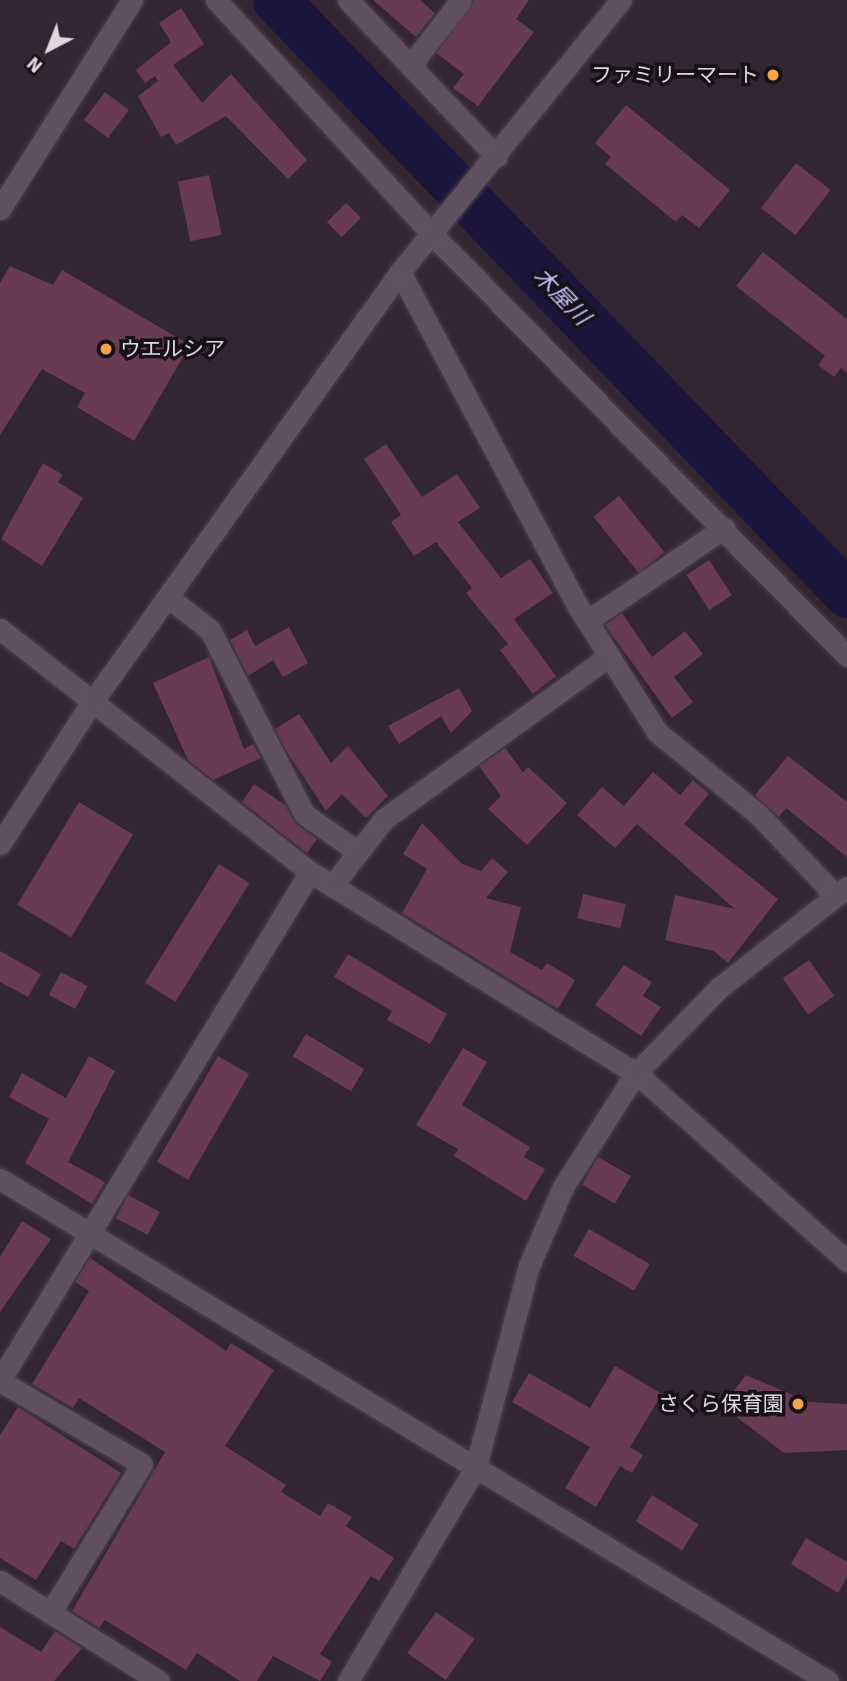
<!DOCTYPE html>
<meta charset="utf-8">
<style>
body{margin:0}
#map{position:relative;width:847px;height:1681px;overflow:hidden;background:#312631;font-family:Signika,"Noto Sans JP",sans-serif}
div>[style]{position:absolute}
.river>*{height:47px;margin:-23.5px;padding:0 23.5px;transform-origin:23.5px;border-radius:23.5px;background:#1b143b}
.building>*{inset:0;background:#683b53;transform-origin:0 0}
.roads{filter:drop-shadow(0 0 2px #4d434c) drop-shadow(0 0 2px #4d434c)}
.minor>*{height:21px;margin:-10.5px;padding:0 10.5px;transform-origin:10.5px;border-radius:10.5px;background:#5f525e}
.tertiary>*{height:21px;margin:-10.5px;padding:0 10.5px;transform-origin:10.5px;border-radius:10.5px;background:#5f525e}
.dots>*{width:19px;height:19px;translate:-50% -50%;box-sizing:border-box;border:4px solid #161116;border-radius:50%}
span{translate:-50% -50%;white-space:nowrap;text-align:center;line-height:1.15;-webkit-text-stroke:7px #161116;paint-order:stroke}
.poi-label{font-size:21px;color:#e0d8df}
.right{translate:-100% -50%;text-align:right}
.left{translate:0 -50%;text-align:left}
.water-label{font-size:23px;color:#c4c0fb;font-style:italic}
.north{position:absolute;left:14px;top:14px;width:70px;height:70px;-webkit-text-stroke:5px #161116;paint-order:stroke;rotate:222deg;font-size:19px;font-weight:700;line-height:28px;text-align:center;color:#e0d8df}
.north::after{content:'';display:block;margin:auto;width:24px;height:32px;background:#e0d8df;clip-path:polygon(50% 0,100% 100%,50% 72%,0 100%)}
</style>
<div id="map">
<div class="river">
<i style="left:276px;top:0;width:824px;rotate:46.13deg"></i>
</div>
<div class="building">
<i style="clip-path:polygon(373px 0,420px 0,435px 13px,416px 37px)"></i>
<i style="clip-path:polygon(474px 0,529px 0,516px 19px,534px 32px,478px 106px,453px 88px,464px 74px,436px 53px)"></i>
<i style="clip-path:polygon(181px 8px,204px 44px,173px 65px,202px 103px,231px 74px,307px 160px,288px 179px,226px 116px,176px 145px,169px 133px,161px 137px,138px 96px,158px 81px,155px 76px,145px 83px,136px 70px,171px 42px,159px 23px)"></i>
<i style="left:105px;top:92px;width:30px;height:35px;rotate:37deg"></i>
<i style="clip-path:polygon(626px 105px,730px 190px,699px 228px,682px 215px,676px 222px,605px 164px,611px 157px,595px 143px)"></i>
<i style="left:796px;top:163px;width:44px;height:57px;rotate:38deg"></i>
<i style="left:209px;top:175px;width:61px;height:32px;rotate:78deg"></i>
<i style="left:346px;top:203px;width:21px;height:27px;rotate:45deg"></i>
<i style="clip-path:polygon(763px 252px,847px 319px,847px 373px,841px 368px,834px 377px,818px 365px,825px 356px,736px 286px)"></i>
<i style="clip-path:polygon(10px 266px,53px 285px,62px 270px,190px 345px,134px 441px,77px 407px,85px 393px,42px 369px,0 435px,0 283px)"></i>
<i style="clip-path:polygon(386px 444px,422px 497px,457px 474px,480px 508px,458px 522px,501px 578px,530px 559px,553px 593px,514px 619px,556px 676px,533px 694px,500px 650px,508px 644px,466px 593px,472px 588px,436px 542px,414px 556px,391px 522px,401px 515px,364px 459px)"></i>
<i style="clip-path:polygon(43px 463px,63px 475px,58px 482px,83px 498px,42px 566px,1px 539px)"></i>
<i style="left:619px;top:496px;width:72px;height:33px;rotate:51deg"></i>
<i style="left:709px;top:560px;width:42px;height:27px;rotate:57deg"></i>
<i style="clip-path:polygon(622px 613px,652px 657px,685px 631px,703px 654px,674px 677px,693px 702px,672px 718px,605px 625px)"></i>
<i style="clip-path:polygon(289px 627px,308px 663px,283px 677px,273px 660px,248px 676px,230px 640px,247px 630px,255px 646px)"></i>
<i style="clip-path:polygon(209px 657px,244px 749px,253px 744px,261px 758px,213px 780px,188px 760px,153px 683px)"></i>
<i style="clip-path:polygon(459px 688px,472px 711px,451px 733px,441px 716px,399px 744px,388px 726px)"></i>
<i style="clip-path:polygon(299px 714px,331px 763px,348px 746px,388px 796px,366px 818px,342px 794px,326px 811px,287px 752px,275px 729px)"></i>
<i style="clip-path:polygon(505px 748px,523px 772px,528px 767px,567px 803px,527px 845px,488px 809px,501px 796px,479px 766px)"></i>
<i style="clip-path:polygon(788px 756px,847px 802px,847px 857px,786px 808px,779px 817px,755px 795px)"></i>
<i style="clip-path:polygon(653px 772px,680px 795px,693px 780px,709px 794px,684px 824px,778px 899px,728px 963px,714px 951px,665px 940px,675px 895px,735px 909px,637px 824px,615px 848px,577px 815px,602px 787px,624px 806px)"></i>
<i style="clip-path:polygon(254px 784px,285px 805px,296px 824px,317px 839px,307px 853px,242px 802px)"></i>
<i style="left:79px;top:802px;width:63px;height:120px;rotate:31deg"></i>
<i style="clip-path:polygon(422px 823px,462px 864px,481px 871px,492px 858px,508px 872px,486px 898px,521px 907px,510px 952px,542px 970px,547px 963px,575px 980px,558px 1009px,402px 913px,427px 869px,403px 854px)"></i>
<i style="left:219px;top:864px;width:36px;height:140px;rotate:32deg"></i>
<i style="left:583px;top:894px;width:44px;height:25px;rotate:13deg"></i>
<i style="clip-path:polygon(0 951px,41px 974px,28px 997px,0 982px)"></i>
<i style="clip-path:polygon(348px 954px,447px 1014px,430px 1044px,387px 1020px,392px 1011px,334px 977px)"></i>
<i style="left:809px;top:960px;width:44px;height:32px;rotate:55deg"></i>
<i style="clip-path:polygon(624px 965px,652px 982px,643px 996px,661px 1007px,641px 1036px,595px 1005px)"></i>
<i style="left:61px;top:972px;width:30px;height:26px;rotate:28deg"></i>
<i style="left:306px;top:1034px;width:68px;height:26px;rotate:31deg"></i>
<i style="clip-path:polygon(463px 1048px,487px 1062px,462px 1105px,530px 1147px,524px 1157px,545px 1169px,526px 1201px,454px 1156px,458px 1149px,416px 1125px)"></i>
<i style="clip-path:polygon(89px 1056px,115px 1071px,68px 1162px,105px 1182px,92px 1204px,25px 1163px,49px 1119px,9px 1097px,22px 1073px,66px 1098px)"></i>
<i style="left:218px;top:1056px;width:36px;height:122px;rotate:30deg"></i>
<i style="left:598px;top:1157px;width:38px;height:32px;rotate:30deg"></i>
<i style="left:128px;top:1195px;width:36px;height:26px;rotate:28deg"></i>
<i style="clip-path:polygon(22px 1221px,51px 1239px,0 1312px,0 1257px)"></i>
<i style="left:589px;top:1229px;width:70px;height:31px;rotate:30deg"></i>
<i style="clip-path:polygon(90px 1258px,226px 1351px,231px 1343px,274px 1370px,225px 1446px,286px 1485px,281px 1492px,320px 1516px,328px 1503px,352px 1517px,346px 1526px,394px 1558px,379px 1581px,371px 1576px,320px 1654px,332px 1662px,320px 1681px,273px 1656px,257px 1681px,240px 1681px,197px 1653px,186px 1670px,105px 1620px,99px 1628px,72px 1611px,165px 1452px,79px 1398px,73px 1408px,32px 1384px,89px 1291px,75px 1282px)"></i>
<i style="clip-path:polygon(615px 1366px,662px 1394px,630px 1447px,643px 1455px,632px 1473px,620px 1466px,596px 1507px,565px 1488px,590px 1447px,512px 1402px,529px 1373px,590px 1408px)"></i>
<i style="clip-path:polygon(746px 1375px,809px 1402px,847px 1404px,847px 1450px,784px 1453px,722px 1406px)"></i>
<i style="clip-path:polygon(18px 1407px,121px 1473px,74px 1549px,61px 1541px,36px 1580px,0 1558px,0 1435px)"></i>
<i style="left:652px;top:1495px;width:55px;height:31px;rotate:32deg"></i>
<i style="clip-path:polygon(806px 1538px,847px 1562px,847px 1577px,838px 1593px,791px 1564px)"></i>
<i style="left:436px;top:1612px;width:47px;height:50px;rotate:35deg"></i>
<i style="clip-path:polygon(0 1627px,41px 1652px,55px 1631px,82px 1648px,54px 1681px,0 1681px)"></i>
</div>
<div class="roads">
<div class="minor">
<i style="left:348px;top:0;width:216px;rotate:46.5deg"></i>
<i style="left:410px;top:66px;width:83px;rotate:-52.3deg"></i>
<i style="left:0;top:209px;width:247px;rotate:-57.7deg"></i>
<i style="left:400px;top:272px;width:377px;rotate:62deg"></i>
<i style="left:577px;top:605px;width:150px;rotate:57.8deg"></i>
<i style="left:657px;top:732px;width:130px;rotate:39.1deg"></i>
<i style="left:758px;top:814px;width:113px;rotate:46.4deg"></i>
<i style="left:168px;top:597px;width:53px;rotate:38.2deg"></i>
<i style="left:210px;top:630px;width:207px;rotate:62.9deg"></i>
<i style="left:304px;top:814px;width:66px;rotate:35.1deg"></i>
<i style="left:587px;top:621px;width:166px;rotate:-34.2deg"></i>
<i style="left:0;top:629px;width:394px;rotate:38.1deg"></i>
<i style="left:310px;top:872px;width:383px;rotate:31.7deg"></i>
<i style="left:636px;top:1073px;width:283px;rotate:41.7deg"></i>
<i style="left:332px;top:886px;width:85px;rotate:-52.2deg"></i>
<i style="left:384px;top:819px;width:278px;rotate:-35.9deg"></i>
<i style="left:0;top:1179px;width:968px;rotate:31.23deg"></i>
<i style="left:0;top:1380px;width:595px;rotate:-58.61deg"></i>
<i style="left:0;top:1381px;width:164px;rotate:30.3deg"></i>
<i style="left:142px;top:1464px;width:175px;rotate:121.7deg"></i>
<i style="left:0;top:1581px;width:188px;rotate:32.2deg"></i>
<i style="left:348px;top:1681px;width:250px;rotate:-59.2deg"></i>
<i style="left:476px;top:1466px;width:207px;rotate:-75.2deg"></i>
<i style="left:529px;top:1266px;width:86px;rotate:-66.7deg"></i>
<i style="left:563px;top:1187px;width:135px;rotate:-57.4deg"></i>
<i style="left:636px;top:1073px;width:119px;rotate:-45.7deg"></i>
<i style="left:719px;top:988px;width:163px;rotate:-38.3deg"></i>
</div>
<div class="tertiary">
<i style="left:216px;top:0;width:318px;rotate:47.3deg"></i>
<i style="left:432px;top:234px;width:592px;rotate:45.48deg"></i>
<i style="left:0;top:844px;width:166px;rotate:-57.1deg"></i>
<i style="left:90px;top:705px;width:533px;rotate:-54.4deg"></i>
<i style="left:400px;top:272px;width:350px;rotate:-50.9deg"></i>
</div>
</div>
<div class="dots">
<i style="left:773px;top:75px;background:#f3a443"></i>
<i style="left:106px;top:349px;background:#f3a443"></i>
<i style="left:798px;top:1404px;background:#f3a443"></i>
</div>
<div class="poi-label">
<span class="right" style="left:759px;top:75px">ファミリーマート</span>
<span class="left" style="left:120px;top:349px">ウエルシア</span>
<span class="right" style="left:784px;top:1404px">さくら保育園</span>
</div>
<div class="water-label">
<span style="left:561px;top:297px;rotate:46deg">木屋川</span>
</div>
<div class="north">N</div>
</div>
